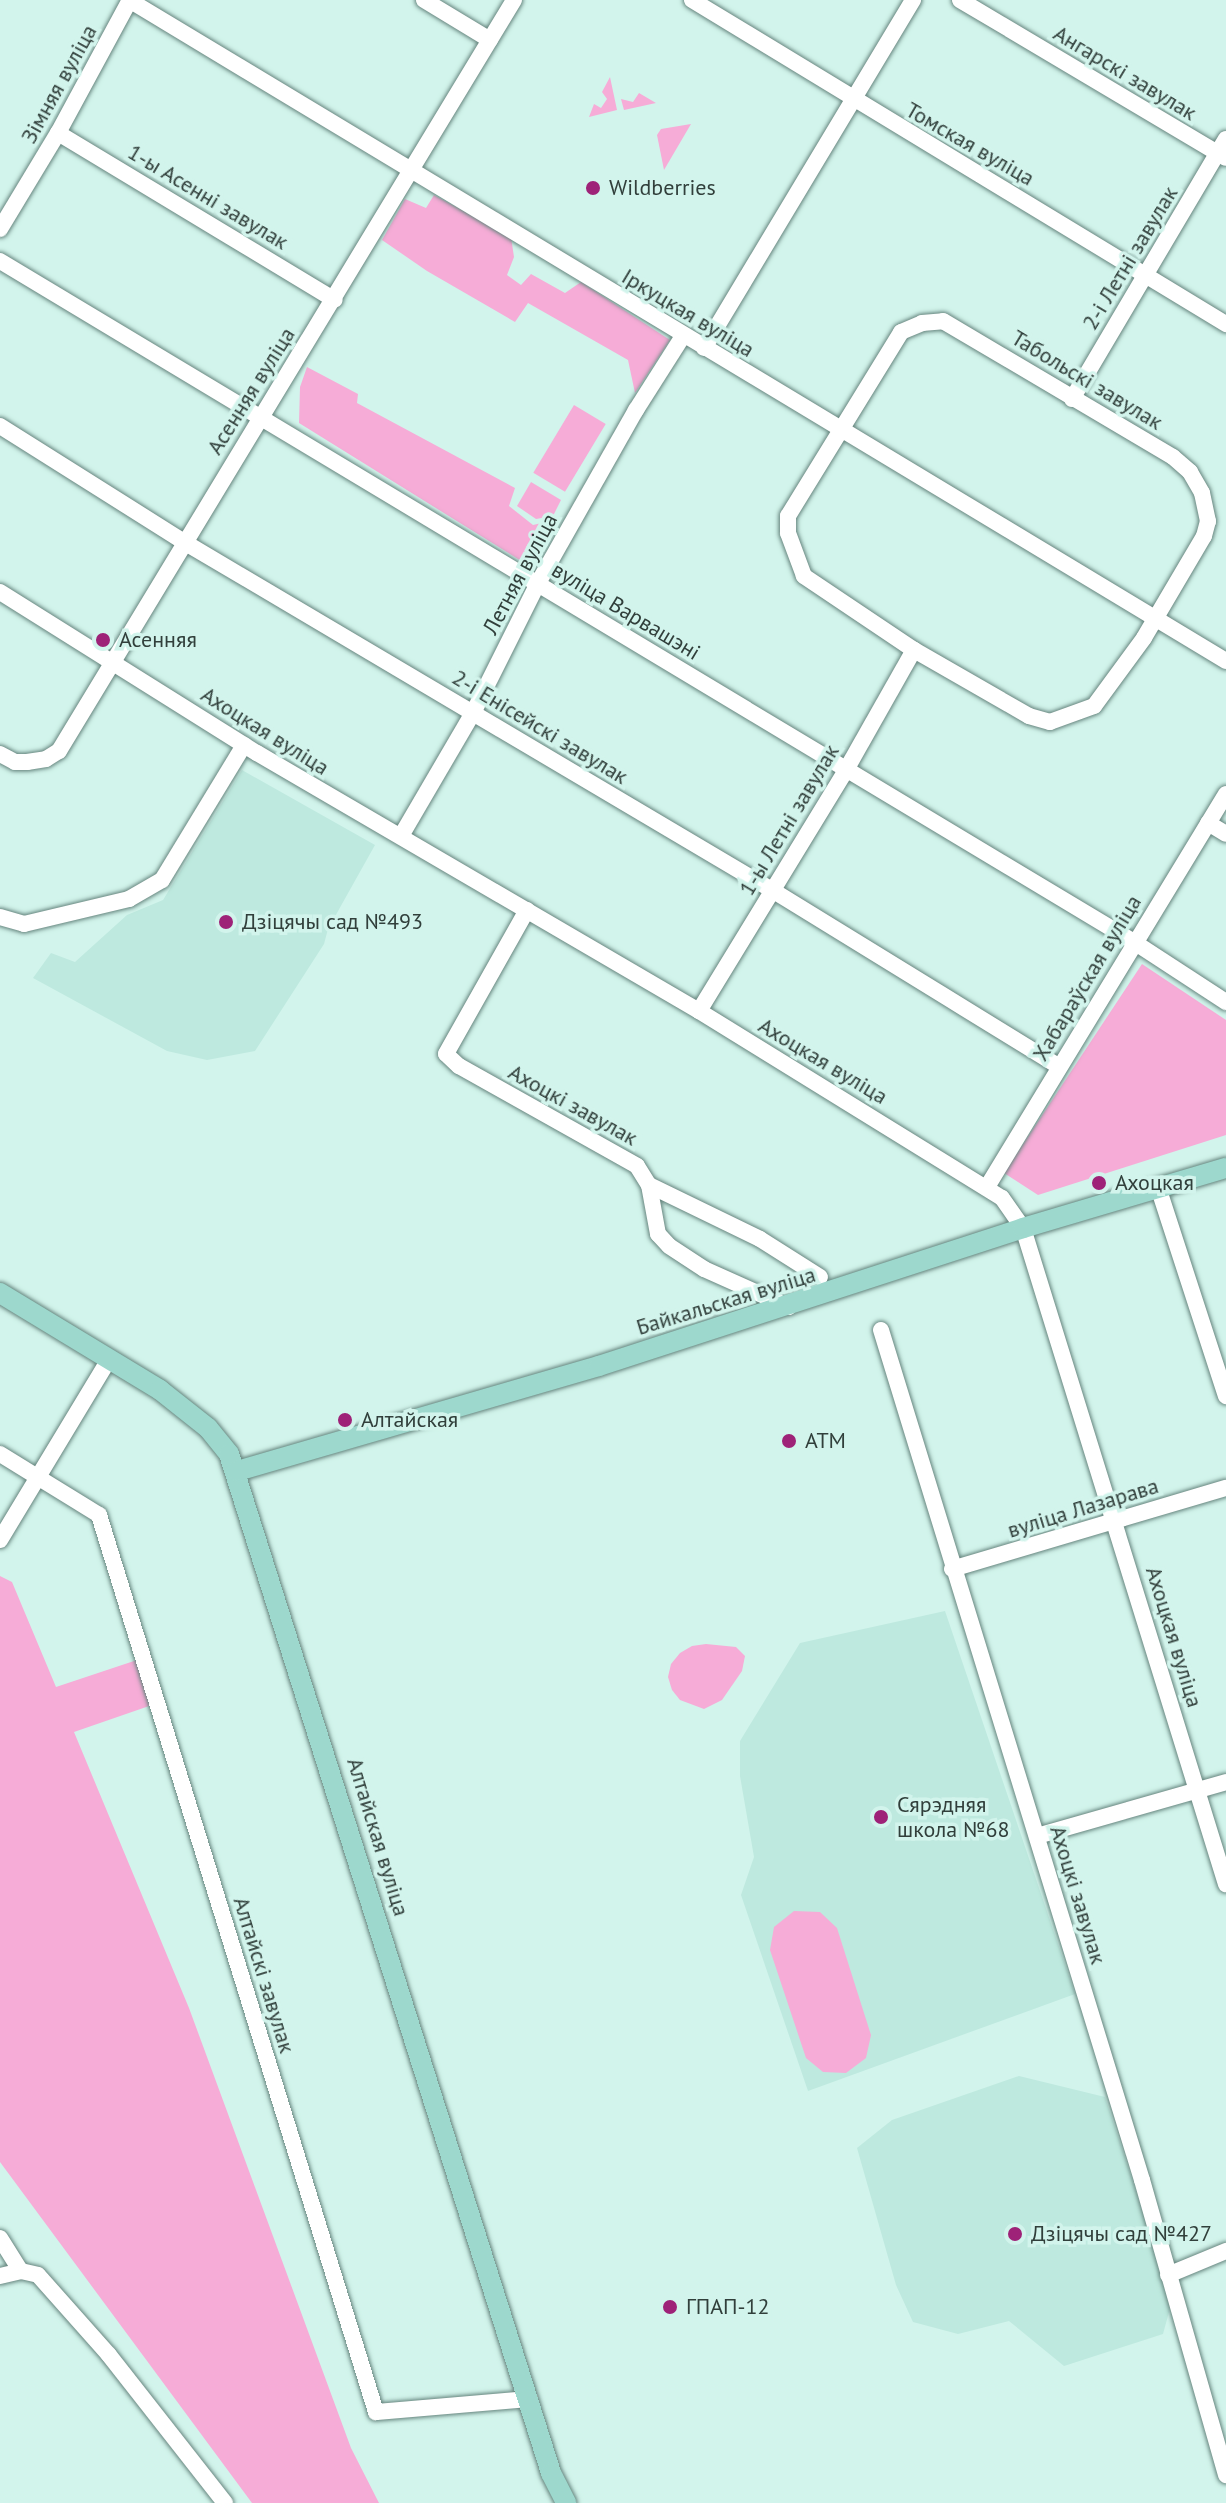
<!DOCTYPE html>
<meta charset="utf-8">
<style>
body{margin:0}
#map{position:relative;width:1226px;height:2503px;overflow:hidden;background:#d2f4ec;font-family:"PT Sans",sans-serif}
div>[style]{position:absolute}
.built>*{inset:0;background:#bee9df}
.green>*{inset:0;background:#f6acd7;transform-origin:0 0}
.roads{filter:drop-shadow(0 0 2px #66857e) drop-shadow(0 0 2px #66857e)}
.minor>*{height:16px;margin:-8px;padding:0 8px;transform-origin:8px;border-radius:8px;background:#fff}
.major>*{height:20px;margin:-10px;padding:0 10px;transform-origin:10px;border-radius:10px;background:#9dd8cd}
.dots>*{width:22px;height:22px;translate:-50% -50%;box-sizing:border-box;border:4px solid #d2f4ec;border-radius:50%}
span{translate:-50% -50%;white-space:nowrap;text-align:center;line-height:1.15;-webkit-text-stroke:7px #d2f4ec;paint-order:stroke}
.street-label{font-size:22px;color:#313f3b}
.poi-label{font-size:22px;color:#313f3b}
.left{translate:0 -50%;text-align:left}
</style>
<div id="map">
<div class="built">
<i style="clip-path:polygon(242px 770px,375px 845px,328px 929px,324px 944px,255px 1051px,207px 1060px,167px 1051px,33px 978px,51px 953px,75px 962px,127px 915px,163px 900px)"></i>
<i style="clip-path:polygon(945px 1611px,1075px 1994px,808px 2091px,741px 1895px,754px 1857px,740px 1776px,740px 1741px,800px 1643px)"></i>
<i style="clip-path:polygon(1019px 2076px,1105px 2097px,1172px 2301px,1163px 2334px,1064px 2366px,1009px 2321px,958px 2334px,913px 2322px,896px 2285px,857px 2148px,892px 2120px)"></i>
</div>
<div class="green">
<i style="clip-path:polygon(610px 77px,617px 110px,589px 117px,594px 104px,601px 108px,607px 99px,602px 92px)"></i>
<i style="clip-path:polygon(639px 93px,656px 103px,624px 110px,621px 99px,633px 102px)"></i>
<i style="clip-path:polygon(691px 124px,664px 170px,657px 135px,661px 129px)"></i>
<i style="clip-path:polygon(434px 195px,511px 237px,514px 257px,507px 275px,521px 285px,531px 274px,565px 293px,581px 282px,670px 340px,635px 393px,628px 360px,528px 303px,515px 322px,427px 271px,382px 240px,405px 199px,426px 208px)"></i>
<i style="clip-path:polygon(307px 367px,358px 394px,357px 403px,515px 488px,509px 506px,533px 525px,555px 520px,526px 564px,299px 423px,300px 387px)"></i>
<i style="left:574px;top:405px;width:37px;height:79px;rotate:31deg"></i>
<i style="clip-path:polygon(531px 482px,561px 500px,553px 516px,536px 519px,517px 506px)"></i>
<i style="clip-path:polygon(1142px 964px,1226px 1020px,1226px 1135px,1038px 1195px,1004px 1173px)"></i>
<i style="clip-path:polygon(0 1576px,12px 1582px,56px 1687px,137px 1660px,152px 1705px,74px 1732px,189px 2008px,351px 2448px,379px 2503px,252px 2503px,0 2162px)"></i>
<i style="clip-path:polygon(706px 1644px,736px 1647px,745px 1656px,742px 1671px,722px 1700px,704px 1709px,680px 1700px,672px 1690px,668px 1677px,671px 1664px,680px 1653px,692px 1646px)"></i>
<i style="clip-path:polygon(794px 1911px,820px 1912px,837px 1928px,871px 2035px,866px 2058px,846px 2073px,823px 2072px,806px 2058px,770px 1950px,774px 1927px)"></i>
</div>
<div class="roads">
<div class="minor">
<i style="left:129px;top:0;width:1281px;rotate:31.07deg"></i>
<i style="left:424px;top:0;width:77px;rotate:31.2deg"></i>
<i style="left:692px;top:0;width:625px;rotate:31.25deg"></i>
<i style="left:960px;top:0;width:309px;rotate:30.7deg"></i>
<i style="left:58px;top:133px;width:323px;rotate:31.1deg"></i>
<i style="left:0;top:229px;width:112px;rotate:-58.9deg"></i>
<i style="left:58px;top:133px;width:151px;rotate:-61.6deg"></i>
<i style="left:0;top:261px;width:1323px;rotate:30.99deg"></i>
<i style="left:1134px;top:942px;width:110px;rotate:33.1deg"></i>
<i style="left:943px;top:321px;width:267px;rotate:30.6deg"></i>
<i style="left:1173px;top:457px;width:23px;rotate:41deg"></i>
<i style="left:1190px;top:472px;width:24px;rotate:60deg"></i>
<i style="left:1202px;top:493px;width:29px;rotate:78deg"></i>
<i style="left:1208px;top:521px;width:16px;rotate:105deg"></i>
<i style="left:1204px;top:536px;width:118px;rotate:120.5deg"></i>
<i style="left:1144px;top:638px;width:84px;rotate:126.3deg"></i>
<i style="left:1094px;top:706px;width:47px;rotate:160deg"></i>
<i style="left:1050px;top:722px;width:22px;rotate:-164deg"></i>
<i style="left:1029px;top:716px;width:133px;rotate:-150.1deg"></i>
<i style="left:914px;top:650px;width:133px;rotate:-146.1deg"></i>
<i style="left:804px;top:576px;width:46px;rotate:-110.4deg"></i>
<i style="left:788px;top:533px;width:17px;rotate:-90deg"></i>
<i style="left:788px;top:516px;width:216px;rotate:-58.4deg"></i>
<i style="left:901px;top:332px;width:23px;rotate:-23deg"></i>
<i style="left:922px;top:323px;width:21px;rotate:-5deg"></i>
<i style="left:704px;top:348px;width:406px;rotate:-59deg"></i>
<i style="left:1072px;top:399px;width:302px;rotate:-59.4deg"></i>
<i style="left:0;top:426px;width:218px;rotate:32.2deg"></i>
<i style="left:184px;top:542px;width:683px;rotate:30.62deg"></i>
<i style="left:772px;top:890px;width:336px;rotate:31.6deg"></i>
<i style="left:0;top:592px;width:303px;rotate:32.1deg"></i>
<i style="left:257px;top:753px;width:512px;rotate:30.27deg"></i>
<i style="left:699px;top:1011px;width:356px;rotate:31.7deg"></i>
<i style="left:1002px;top:1198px;width:37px;rotate:55deg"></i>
<i style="left:1023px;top:1228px;width:687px;rotate:72.81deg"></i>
<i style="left:0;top:754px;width:17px;rotate:28deg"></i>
<i style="left:15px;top:762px;width:12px"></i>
<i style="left:27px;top:762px;width:19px;rotate:-9deg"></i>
<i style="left:46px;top:759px;width:15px;rotate:-32deg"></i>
<i style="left:59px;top:751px;width:878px;rotate:-58.79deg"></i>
<i style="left:1208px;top:823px;width:21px;rotate:31deg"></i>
<i style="left:401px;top:836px;width:143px;rotate:-59.7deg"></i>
<i style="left:473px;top:713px;width:145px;rotate:-63.4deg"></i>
<i style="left:538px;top:583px;width:199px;rotate:-60.5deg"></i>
<i style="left:636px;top:410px;width:88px;rotate:-57.6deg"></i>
<i style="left:527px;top:910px;width:165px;rotate:119.4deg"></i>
<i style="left:446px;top:1054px;width:18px;rotate:43deg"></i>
<i style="left:459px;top:1066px;width:204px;rotate:29.3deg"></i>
<i style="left:637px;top:1166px;width:22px;rotate:58deg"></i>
<i style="left:649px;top:1185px;width:123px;rotate:25.9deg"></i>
<i style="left:760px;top:1239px;width:71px;rotate:32.3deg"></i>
<i style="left:0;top:917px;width:25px;rotate:16deg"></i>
<i style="left:24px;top:924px;width:108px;rotate:-13.4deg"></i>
<i style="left:129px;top:899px;width:38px;rotate:-30deg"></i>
<i style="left:162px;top:880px;width:158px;rotate:-58.7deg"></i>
<i style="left:699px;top:1011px;width:282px;rotate:-58.6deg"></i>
<i style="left:846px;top:770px;width:138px;rotate:-60.5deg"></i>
<i style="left:649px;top:1185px;width:50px;rotate:79.6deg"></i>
<i style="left:658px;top:1234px;width:16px;rotate:47deg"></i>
<i style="left:669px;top:1246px;width:42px;rotate:33.3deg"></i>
<i style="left:704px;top:1269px;width:93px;rotate:24.1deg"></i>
<i style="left:987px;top:1187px;width:460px;rotate:-58.7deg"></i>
<i style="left:1158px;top:1187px;width:220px;rotate:72deg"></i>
<i style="left:881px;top:1330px;width:889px;rotate:72.93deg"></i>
<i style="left:1142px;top:2180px;width:307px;rotate:74.1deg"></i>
<i style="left:0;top:1454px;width:116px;rotate:31.6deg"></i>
<i style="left:99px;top:1515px;width:939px;rotate:72.84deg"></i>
<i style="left:376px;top:2412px;width:154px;rotate:-4.9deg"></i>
<i style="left:0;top:1540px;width:211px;rotate:-58.9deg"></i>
<i style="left:952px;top:1569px;width:286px;rotate:-16.5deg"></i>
<i style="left:1037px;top:1836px;width:197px;rotate:-15.9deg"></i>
<i style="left:0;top:2238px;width:39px;rotate:58deg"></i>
<i style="left:1168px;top:2275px;width:63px;rotate:-22.5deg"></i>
<i style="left:0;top:2276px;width:22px;rotate:-13deg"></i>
<i style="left:21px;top:2271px;width:17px;rotate:13deg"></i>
<i style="left:38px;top:2275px;width:107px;rotate:48.4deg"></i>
<i style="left:109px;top:2355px;width:188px;rotate:51.9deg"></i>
</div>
<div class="major">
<i style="left:0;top:1293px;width:187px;rotate:31.2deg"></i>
<i style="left:160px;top:1390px;width:61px;rotate:38.4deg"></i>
<i style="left:208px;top:1428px;width:33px;rotate:51deg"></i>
<i style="left:229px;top:1454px;width:1069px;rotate:72.46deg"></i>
<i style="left:551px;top:2473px;width:34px;rotate:63deg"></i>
<i style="left:237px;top:1471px;width:377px;rotate:-16.2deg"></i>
<i style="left:599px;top:1366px;width:446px;rotate:-18deg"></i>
<i style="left:1023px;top:1228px;width:212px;rotate:-16.5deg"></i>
</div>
</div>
<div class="dots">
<i style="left:593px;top:188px;background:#9e2278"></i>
<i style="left:103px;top:640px;background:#9e2278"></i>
<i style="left:226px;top:922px;background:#9e2278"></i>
<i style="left:1099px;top:1183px;background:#9e2278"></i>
<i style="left:345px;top:1420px;background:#9e2278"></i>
<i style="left:789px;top:1441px;background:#9e2278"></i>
<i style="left:881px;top:1817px;background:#9e2278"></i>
<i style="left:1015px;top:2234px;background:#9e2278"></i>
<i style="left:670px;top:2307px;background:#9e2278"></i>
</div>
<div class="street-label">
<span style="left:1125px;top:73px;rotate:31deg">Ангарскі завулак</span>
<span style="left:59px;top:84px;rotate:-61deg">Зімняя вуліца</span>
<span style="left:970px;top:144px;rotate:30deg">Томская вуліца</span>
<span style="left:208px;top:197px;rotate:31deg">1-ы Асенні завулак</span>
<span style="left:1130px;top:258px;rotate:-59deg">2-і Летні завулак</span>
<span style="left:688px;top:313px;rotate:31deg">Іркуцкая вуліца</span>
<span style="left:1087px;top:380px;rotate:31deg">Табольскі завулак</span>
<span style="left:251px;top:391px;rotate:-58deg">Асенняя вуліца</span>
<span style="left:520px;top:574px;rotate:-62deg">Летняя вуліца</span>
<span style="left:626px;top:611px;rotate:31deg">вуліца Варвашэні</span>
<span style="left:540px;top:727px;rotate:31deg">2-і Енісейскі завулак</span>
<span style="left:265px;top:731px;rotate:32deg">Ахоцкая вуліца</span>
<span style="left:789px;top:820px;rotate:-59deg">1-ы Летні завулак</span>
<span style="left:1087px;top:978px;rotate:-59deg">Хабараўская вуліца</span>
<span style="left:823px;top:1061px;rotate:31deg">Ахоцкая вуліца</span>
<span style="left:573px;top:1105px;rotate:29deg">Ахоцкі завулак</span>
<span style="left:726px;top:1301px;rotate:-17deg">Байкальская вуліца</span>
<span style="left:1083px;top:1508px;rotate:-17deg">вуліца Лазарава</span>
<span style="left:1174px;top:1637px;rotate:73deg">Ахоцкая вуліца</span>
<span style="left:378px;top:1837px;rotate:73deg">Алтайская вуліца</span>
<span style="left:1078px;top:1895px;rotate:73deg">Ахоцкі завулак</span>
<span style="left:264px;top:1975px;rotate:73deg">Алтайскі завулак</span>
</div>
<div class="poi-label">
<span class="left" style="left:609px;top:188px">Wildberries</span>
<span class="left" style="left:119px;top:640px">Асенняя</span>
<span class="left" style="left:242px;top:922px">Дзіцячы сад №493</span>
<span class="left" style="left:1115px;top:1183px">Ахоцкая</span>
<span class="left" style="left:361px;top:1420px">Алтайская</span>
<span class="left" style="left:805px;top:1441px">АТМ</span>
<span class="left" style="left:897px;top:1817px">Сярэдняя<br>школа №68</span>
<span class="left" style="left:1031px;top:2234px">Дзіцячы сад №427</span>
<span class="left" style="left:686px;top:2307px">ГПАП-12</span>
</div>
</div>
